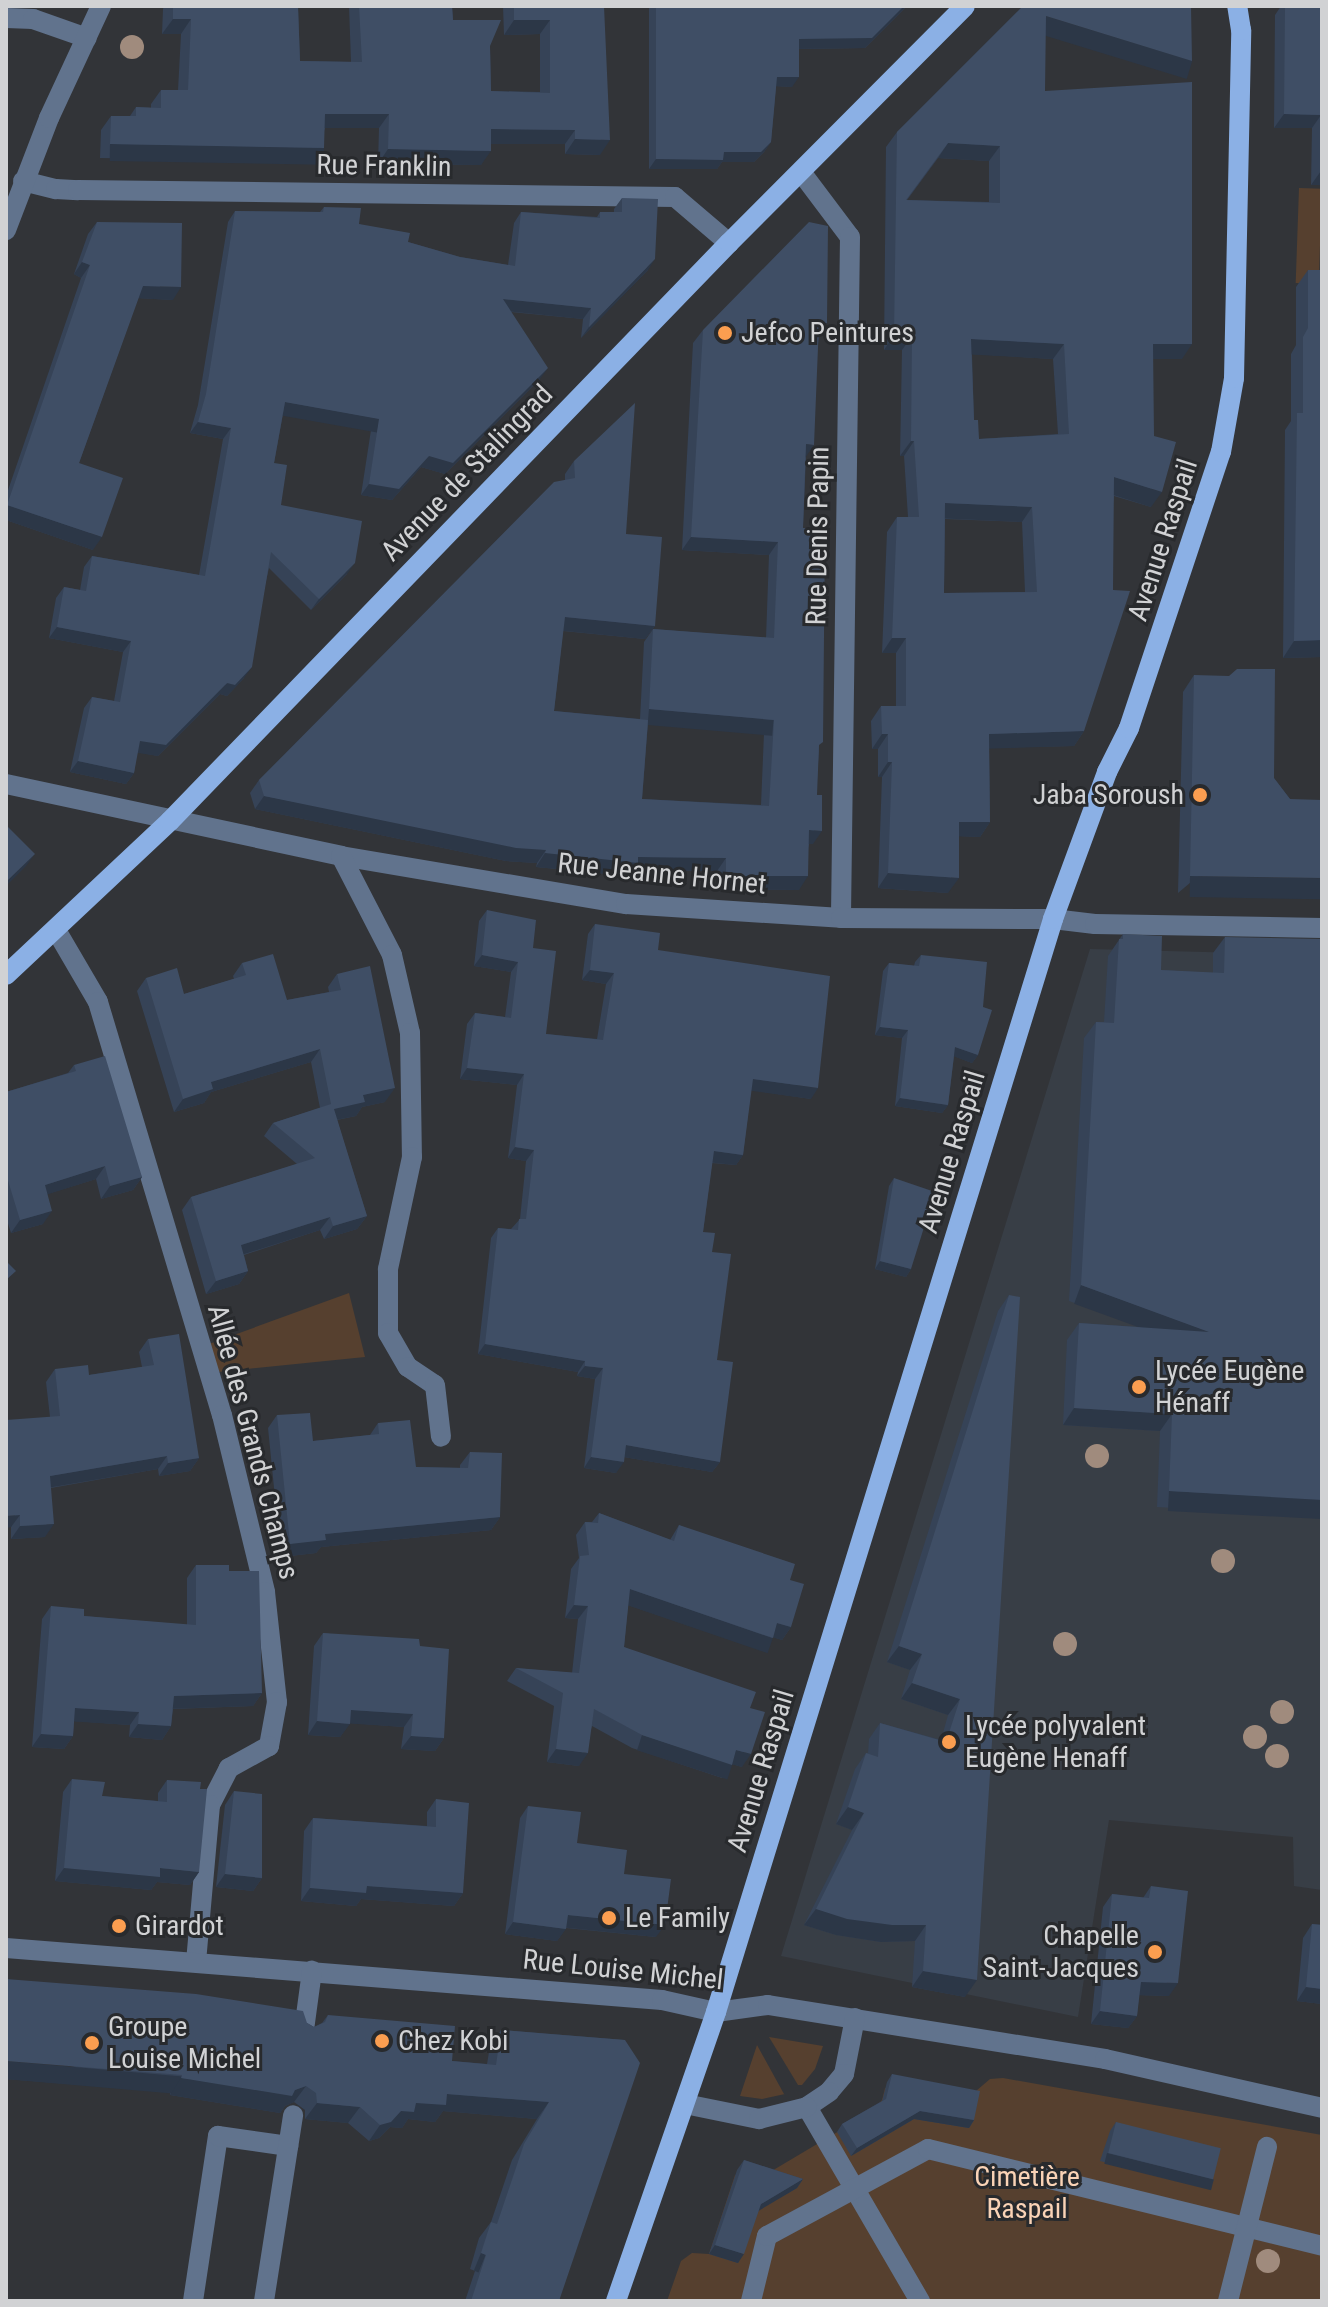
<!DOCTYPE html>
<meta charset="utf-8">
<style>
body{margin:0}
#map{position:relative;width:1328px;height:2307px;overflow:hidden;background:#323438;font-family:"Roboto Condensed",sans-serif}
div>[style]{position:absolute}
.built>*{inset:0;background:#383e46}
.green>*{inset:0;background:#56402f;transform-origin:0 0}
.minor>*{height:20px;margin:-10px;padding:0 10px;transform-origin:10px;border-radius:10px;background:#61738d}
.major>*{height:20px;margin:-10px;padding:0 10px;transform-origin:10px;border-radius:10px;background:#8bb0e5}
.trees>*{width:24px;height:24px;margin:-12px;border-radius:50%;background:#a08b7d}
.wall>*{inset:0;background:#364357}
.shaded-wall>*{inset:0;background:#2c3747;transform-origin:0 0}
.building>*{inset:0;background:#3f4e65;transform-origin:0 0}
.dots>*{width:22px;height:22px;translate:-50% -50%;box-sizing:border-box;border:4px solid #282a2d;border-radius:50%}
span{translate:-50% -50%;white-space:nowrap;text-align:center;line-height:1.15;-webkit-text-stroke:6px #282a2d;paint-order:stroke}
.street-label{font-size:28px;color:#d1d2d4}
.poi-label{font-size:28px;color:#d1d2d4}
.left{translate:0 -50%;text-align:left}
.right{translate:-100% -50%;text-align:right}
.park-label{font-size:28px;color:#fad3b6}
.frame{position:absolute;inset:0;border:8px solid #d1d2d4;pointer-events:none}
</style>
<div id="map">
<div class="built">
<i style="clip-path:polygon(1090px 949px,1322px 955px,1322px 1890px,1294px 1886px,1293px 1837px,1109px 1820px,1078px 2017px,781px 1956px)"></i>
</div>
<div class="green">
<i style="left:1299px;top:188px;width:23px;height:95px;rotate:2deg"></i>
<i style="clip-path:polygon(349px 1293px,365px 1357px,218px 1372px,209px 1344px)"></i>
<i style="clip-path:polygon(769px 2037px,823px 2046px,815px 2069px,802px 2085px,798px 2085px)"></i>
<i style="clip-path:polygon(757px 2045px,784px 2094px,785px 2094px,762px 2099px,740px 2096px)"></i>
<i style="clip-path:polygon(1003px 2078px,1322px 2135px,1322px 2301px,667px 2301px,681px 2261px,692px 2253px,709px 2254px,735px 2175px,760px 2178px,871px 2112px,882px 2100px,885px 2088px,976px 2091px,990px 2079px)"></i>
</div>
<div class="minor">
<i style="left:6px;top:18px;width:27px;rotate:2deg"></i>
<i style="left:33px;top:19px;width:57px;rotate:19.4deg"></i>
<i style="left:801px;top:172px;width:81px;rotate:53deg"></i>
<i style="left:850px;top:237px;width:681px;rotate:90.76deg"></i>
<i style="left:23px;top:181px;width:34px;rotate:14deg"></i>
<i style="left:56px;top:189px;width:22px;rotate:3deg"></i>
<i style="left:78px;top:190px;width:597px;rotate:0.67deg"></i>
<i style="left:675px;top:197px;width:71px;rotate:40.4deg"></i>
<i style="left:6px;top:230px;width:120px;rotate:-69deg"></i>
<i style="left:49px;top:118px;width:123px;rotate:-65.1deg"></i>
<i style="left:6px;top:784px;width:343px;rotate:12.1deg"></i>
<i style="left:341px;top:856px;width:289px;rotate:9.6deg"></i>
<i style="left:626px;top:904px;width:215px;rotate:3.7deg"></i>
<i style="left:841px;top:918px;width:212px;rotate:0.3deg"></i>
<i style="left:1053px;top:919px;width:42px;rotate:6.8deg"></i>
<i style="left:1095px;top:924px;width:227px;rotate:1deg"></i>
<i style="left:341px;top:856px;width:111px;rotate:62.7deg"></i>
<i style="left:392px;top:955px;width:80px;rotate:77deg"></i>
<i style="left:410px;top:1033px;width:124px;rotate:89.1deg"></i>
<i style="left:412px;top:1157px;width:115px;rotate:102.1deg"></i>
<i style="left:388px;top:1269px;width:64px;rotate:90deg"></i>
<i style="left:388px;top:1333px;width:39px;rotate:60deg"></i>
<i style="left:408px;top:1367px;width:32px;rotate:34deg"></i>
<i style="left:435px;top:1385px;width:52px;rotate:83.4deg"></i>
<i style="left:56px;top:930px;width:83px;rotate:59.7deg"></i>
<i style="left:98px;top:1002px;width:431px;rotate:73.3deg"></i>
<i style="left:222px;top:1415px;width:182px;rotate:76.3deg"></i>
<i style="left:265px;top:1592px;width:111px;rotate:83.8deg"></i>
<i style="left:277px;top:1702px;width:45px;rotate:100.3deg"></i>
<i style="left:269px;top:1746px;width:46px;rotate:151.2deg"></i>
<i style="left:229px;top:1768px;width:42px;rotate:117.2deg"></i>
<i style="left:210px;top:1805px;width:158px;rotate:95.1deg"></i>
<i style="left:6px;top:1948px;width:658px;rotate:4.53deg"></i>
<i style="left:662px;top:2000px;width:55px;rotate:12.5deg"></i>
<i style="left:716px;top:2012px;width:52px;rotate:-7.7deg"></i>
<i style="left:768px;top:2005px;width:341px;rotate:9.1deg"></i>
<i style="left:1105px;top:2059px;width:222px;rotate:12.7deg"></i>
<i style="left:855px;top:2018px;width:57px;rotate:101.1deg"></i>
<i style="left:844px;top:2074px;width:23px;rotate:130deg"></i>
<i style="left:829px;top:2092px;width:27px;rotate:146deg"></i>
<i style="left:807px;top:2107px;width:225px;rotate:59.8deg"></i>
<i style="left:304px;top:2030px;width:60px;rotate:-82.3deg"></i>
<i style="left:685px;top:2104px;width:76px;rotate:11.5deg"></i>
<i style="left:759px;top:2119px;width:49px;rotate:-14deg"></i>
<i style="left:193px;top:2301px;width:167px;rotate:-81.4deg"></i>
<i style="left:218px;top:2136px;width:71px;rotate:8.1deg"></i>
<i style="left:264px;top:2301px;width:188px;rotate:-81.1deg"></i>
<i style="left:751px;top:2301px;width:67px;rotate:-76.2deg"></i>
<i style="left:767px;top:2236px;width:183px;rotate:-28.4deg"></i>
<i style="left:928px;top:2149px;width:406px;rotate:13.8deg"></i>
<i style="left:1228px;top:2301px;width:159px;rotate:-75.8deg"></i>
</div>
<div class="major">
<i style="left:6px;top:975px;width:225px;rotate:-43.2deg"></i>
<i style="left:170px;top:821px;width:804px;rotate:-45.96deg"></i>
<i style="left:729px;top:243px;width:334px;rotate:-45.1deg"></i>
<i style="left:616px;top:2301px;width:306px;rotate:-70.9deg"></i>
<i style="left:716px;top:2012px;width:1144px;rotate:-72.86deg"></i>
<i style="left:1053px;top:919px;width:157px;rotate:-69.8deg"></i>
<i style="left:1107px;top:772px;width:49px;rotate:-63.4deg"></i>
<i style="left:1129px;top:728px;width:291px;rotate:-71.6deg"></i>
<i style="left:1221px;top:452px;width:75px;rotate:-80deg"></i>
<i style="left:1234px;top:378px;width:348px;rotate:-88.8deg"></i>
<i style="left:1241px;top:30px;width:24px;rotate:-99deg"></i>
</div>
<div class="trees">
<i style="left:132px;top:47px"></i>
<i style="left:1097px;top:1456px"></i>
<i style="left:1223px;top:1561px"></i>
<i style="left:1065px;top:1644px"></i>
<i style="left:1282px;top:1712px"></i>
<i style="left:1255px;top:1737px"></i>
<i style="left:1277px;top:1756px"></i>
<i style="left:1268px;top:2261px"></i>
</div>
<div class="wall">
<i style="clip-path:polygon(164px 6px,298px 6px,300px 61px,351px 62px,349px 6px,452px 6px,453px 20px,490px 46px,491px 91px,540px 92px,540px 34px,504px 35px,503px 6px,604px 6px,600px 155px,565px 154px,565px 144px,491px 144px,481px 165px,378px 164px,379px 128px,325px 128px,314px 162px,100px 158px,101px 130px,111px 116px,130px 116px,136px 107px,151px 108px,151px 104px,161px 90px,178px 90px,181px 34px,162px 34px,163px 9px)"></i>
<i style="clip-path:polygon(649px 6px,907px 6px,865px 48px,799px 49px,792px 87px,776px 86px,771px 142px,764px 152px,754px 162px,722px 162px,717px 169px,649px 169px)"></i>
<i style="clip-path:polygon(evenodd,1023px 6px,1182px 76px,1045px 34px,1045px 91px,1182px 359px,1153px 359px,1151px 507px,1114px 496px,1084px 731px,1074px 746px,989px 748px,990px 822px,980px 837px,959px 836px,948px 893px,878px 888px,882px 777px,878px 777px,878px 749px,872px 749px,871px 721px,881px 706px,896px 706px,896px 653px,882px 653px,887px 532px,897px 517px,908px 517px,904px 456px,900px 456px,902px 350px,884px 350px,886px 147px,897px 132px,1023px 6px,938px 158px,989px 161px,989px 202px,907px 200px,938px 158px,1023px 6px,972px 354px,1053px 359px,1058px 434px,979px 439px,974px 420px,972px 354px,1023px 6px,945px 519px,1022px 522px,1025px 592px,944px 593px,945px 519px)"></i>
<i style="clip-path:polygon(1281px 6px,1322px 6px,1322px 185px,1311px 185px,1312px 128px,1274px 128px,1275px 15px)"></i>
<i style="clip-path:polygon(622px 198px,648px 270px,581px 338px,583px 319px,511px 312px,540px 379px,445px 474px,421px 467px,392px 500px,361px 495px,371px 430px,283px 414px,274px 463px,281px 505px,347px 574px,311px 610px,269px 568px,244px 678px,227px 696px,220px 694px,158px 756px,137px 752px,134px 773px,126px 784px,70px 772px,84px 708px,92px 697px,114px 701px,123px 652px,49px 638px,56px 598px,64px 587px,80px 590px,84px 567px,92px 556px,199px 575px,223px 439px,190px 433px,198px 405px,228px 222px,235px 211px,320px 212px,324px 207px,359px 224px,408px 242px,460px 257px,508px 265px,514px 223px,521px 212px,597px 217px,600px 212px,614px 212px,614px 209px)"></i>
<i style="clip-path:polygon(97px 222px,173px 300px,138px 298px,79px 463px,93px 550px,6px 520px,6px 496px,81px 278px,74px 274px,88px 234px)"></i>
<i style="clip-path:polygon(1308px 270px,1322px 270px,1322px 657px,1283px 658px,1285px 430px,1291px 421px,1291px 354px,1296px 345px,1296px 287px)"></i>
<i style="clip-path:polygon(evenodd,703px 330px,819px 335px,806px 456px,803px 528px,819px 749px,813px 844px,809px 844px,799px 890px,717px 889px,717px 871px,633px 870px,629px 876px,536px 867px,537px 863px,506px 861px,255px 809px,250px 793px,259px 780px,565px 480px,565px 474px,574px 461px,626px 534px,655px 626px,645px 639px,563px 631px,554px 711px,640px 719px,644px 642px,653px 629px,766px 638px,769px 555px,682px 550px,693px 343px,703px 330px,648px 723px,764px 733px,761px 805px,642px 799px,648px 723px)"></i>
<i style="clip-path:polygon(1194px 675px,1290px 799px,1178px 893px,1183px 692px)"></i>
<i style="clip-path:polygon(487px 910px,533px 948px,546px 1034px,597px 1039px,606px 984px,582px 980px,588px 934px,595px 924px,658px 950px,811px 1099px,751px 1090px,743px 1155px,736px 1165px,712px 1163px,703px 1232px,712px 1252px,717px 1360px,720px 1462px,712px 1472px,624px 1457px,616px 1473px,584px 1468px,595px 1379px,577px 1376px,578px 1372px,478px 1354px,491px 1238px,498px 1228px,511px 1229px,520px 1219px,526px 1161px,508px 1158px,517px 1085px,460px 1079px,467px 1024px,475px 1013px,505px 1017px,511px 972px,474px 966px,479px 921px)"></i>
<i style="clip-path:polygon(1123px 934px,1161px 970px,1213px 973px,1213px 953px,1225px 937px,1322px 1517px,1157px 1507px,1160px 1431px,1063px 1425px,1067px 1340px,1079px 1323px,1140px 1327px,1069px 1301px,1084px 1038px,1096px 1022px,1104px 1022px,1108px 956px)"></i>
<i style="clip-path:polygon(921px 955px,978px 1055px,972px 1063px,954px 1056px,948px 1105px,942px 1113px,895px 1106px,902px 1038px,875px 1035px,883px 971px,889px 963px,914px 966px,915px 962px)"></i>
<i style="clip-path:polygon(242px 963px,287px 1000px,329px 992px,328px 987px,337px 974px,385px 1102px,362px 1107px,356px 1116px,337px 1120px,367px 1216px,357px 1229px,324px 1239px,320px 1230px,244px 1255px,248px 1271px,239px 1284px,206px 1294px,182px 1210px,191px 1197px,297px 1164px,264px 1136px,273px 1123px,320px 1108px,311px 1062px,211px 1092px,204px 1103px,174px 1112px,137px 991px,146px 978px,184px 994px,234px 979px,233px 976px)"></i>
<i style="clip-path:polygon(74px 1065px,142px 1177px,133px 1190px,101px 1199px,96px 1179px,47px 1194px,43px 1224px,11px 1233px,6px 1217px,6px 1092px,68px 1073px)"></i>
<i style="clip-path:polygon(894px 1178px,911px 1269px,906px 1277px,875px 1269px,889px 1186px)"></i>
<i style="clip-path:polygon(1009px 1295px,965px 1997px,912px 1987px,915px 1941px,881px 1942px,836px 1935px,804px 1925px,852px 1830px,836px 1824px,855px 1769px,866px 1753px,868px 1753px,869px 1739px,880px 1723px,941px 1740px,948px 1715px,901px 1699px,910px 1670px,887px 1662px,998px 1311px)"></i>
<i style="clip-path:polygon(148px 1339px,199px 1458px,190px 1471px,159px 1476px,158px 1469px,51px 1488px,45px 1537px,11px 1539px,11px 1527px,50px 1417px,46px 1382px,55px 1369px,89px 1375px,142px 1367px,139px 1352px)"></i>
<i style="clip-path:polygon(277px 1415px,313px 1441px,370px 1435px,378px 1423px,416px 1467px,460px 1468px,460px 1465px,470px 1452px,500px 1517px,491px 1530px,321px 1547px,316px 1553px,281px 1557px,268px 1428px)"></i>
<i style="clip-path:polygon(599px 1513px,670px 1540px,679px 1525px,790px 1580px,791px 1627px,782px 1640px,773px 1637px,763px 1651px,628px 1605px,624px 1647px,750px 1708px,742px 1767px,732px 1764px,722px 1778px,632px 1748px,592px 1726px,579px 1766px,547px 1762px,554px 1706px,507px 1681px,516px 1668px,572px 1673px,578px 1619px,565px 1618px,571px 1569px,579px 1558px,576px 1535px,585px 1522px,592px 1522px)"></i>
<i style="clip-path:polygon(196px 1565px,229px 1571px,262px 1693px,253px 1706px,173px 1709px,171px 1726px,162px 1740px,129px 1737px,130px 1725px,74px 1721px,73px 1736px,64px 1749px,32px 1747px,42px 1619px,51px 1606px,84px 1616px,187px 1625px,187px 1578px)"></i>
<i style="clip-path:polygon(323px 1633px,420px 1646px,444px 1738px,435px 1751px,401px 1749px,404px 1727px,350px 1723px,340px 1737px,308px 1735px,314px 1646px)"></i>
<i style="clip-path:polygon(72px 1779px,102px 1796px,158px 1801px,158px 1793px,167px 1780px,199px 1872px,190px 1885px,157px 1882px,151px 1890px,55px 1881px,63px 1792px)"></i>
<i style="clip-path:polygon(234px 1791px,262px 1878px,253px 1891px,216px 1887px,225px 1805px)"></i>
<i style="clip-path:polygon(436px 1799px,463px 1893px,454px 1906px,361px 1899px,356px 1906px,301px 1901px,304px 1831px,313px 1818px,427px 1826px,427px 1812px)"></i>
<i style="clip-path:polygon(528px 1806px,577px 1843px,624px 1874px,656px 1937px,566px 1928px,557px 1941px,505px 1934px,520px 1818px)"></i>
<i style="clip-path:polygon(1322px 1842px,1322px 1880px,1320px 1879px)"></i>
<i style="clip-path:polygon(1151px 1886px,1169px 1996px,1139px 1995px,1137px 2016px,1128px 2028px,1091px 2024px,1103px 1907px,1112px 1894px,1143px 1898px)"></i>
<i style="clip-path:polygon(1312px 1924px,1322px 1925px,1322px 2004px,1297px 2001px,1303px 1938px)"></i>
<i style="clip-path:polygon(328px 2015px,452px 2061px,487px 2064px,490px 2046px,501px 2030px,625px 2040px,559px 2301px,465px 2301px,475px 2271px,470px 2269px,479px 2238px,491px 2222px,512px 2160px,537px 2119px,443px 2111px,435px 2122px,408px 2119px,402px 2128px,390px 2127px,379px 2138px,369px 2141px,348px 2123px,305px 2119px,305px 2110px,294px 2102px,285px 2106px,280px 2113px,170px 2095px,170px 2092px,6px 2079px,307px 2023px,314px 2027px,322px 2023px)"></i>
<i style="clip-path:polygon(892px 2074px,974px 2120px,969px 2128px,914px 2119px,851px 2156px,837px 2132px,842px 2124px,882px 2101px,887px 2082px)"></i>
<i style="clip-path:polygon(1116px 2122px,1214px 2180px,1208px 2188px,1100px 2161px,1110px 2131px)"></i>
<i style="clip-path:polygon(744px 2160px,803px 2179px,797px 2188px,759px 2210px,738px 2263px,709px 2254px,737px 2170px)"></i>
</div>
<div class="shaded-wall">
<i style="clip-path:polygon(904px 6px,907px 6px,865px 48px,792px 49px,799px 39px)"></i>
<i style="left:1046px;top:16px;width:153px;height:19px;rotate:17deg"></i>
<i style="clip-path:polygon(173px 19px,191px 19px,181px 34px,162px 34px)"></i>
<i style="clip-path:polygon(514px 20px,550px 20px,540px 34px,504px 35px)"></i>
<i style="clip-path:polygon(777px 77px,799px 77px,792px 87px,770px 86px)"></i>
<i style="clip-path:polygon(325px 114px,389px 114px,379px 128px,315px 128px)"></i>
<i style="clip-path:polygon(1284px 114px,1321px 115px,1312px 128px,1274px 128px)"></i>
<i style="clip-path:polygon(491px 129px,575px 130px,565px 144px,481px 144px)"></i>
<i style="clip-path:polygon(575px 139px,610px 140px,600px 155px,565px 154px)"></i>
<i style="clip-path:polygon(771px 142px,764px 152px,754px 162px,722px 162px,717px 169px,649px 169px,656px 159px,724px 152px)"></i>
<i style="clip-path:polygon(948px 143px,1000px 146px,989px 161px,938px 158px)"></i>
<i style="left:110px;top:144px;width:214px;height:17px;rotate:1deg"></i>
<i style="clip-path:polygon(388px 149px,491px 151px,481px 165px,378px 164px)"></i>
<i style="clip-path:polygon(1321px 171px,1322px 185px,1311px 185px)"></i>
<i style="clip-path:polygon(655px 259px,648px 270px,581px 338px,589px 327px)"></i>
<i style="clip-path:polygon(82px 262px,90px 265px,81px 278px,74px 274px)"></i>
<i style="clip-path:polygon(143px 286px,181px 287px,173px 300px,134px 298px)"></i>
<i style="clip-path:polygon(503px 299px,591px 308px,583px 319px,495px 310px)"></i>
<i style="clip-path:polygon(819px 323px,827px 323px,818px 336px)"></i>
<i style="clip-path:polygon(894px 335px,912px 336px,902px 350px,884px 350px)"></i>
<i style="clip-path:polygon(971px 339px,1064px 344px,1053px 359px,961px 354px)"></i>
<i style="clip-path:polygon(1153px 344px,1192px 344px,1182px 359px,1143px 359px)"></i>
<i style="clip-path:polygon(548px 368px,540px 379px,445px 474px,421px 467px,392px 500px,361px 495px,369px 484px,429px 456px)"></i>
<i style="left:285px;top:402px;width:96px;height:14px;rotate:10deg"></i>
<i style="clip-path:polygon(198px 422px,231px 428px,223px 439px,190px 433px)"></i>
<i style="clip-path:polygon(911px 441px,914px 441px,904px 456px,900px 456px)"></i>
<i style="clip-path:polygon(806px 444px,814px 445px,805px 458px)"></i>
<i style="clip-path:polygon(1114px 477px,1162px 492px,1151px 507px,1104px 492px)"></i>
<i style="clip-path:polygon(945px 503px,1032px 507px,1022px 522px,935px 518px)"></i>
<i style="clip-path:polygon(7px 505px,102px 537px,93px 550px,6px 520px,6px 507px)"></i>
<i style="clip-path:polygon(691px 537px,778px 542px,769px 555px,682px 550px)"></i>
<i style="clip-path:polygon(355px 563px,347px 574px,311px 610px,319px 599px)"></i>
<i style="clip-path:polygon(565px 617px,655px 626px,645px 639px,555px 630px)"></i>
<i style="clip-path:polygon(57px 627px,131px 641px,123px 652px,49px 638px)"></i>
<i style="clip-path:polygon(892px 638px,906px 638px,896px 653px,882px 653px)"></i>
<i style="clip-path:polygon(1322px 640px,1322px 657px,1283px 658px,1294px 641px)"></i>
<i style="clip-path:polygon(252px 667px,244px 678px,227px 696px,220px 694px,158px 756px,132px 752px,140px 741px)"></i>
<i style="left:649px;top:709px;width:125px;height:16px;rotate:5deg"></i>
<i style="clip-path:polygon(1084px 731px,1074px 746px,978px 749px,989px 734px)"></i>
<i style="clip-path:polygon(882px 734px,888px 734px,878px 749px,872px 749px)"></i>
<i style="clip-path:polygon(78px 761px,134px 773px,126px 784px,70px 772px)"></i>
<i style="clip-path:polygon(888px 762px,892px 762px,882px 777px,878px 777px)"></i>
<i style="clip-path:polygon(264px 796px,546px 850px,537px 863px,506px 861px,255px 809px)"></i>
<i style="clip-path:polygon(959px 822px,990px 822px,980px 837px,949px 836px)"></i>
<i style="clip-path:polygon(809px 830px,822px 831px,813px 844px,800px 844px)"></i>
<i style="clip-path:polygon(545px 853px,638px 857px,726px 858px,717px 871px,633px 870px,629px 876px,536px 867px)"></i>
<i style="clip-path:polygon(35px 854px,26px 866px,6px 886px,6px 882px)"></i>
<i style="clip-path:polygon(888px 873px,959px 878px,948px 893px,878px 888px)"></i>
<i style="clip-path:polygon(726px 876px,808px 876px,799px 890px,717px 889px)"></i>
<i style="left:1190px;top:876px;width:132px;height:21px;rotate:1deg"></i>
<i style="clip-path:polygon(482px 955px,518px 962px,511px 972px,474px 966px)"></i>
<i style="clip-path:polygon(590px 970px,614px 973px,606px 984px,582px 980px)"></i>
<i style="clip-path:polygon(880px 1027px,908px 1030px,902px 1038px,875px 1035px)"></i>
<i style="clip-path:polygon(955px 1047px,978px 1055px,972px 1063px,950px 1055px)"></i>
<i style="clip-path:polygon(320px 1049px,311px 1062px,211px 1092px,204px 1103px,174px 1112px,183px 1099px,211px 1082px)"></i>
<i style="clip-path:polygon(467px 1068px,524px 1074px,517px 1085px,460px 1079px)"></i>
<i style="clip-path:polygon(753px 1079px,818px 1088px,811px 1099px,746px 1090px)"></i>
<i style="clip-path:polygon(395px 1088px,385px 1102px,362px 1107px,356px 1116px,325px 1122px,334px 1109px,363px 1095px)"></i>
<i style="clip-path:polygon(900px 1098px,948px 1105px,942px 1113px,895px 1106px)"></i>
<i style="clip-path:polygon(515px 1147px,534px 1150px,526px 1161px,508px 1158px)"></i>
<i style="clip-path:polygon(714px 1151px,743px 1155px,736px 1165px,706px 1162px)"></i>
<i style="clip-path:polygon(105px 1166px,96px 1179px,36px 1198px,45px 1185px)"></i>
<i style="clip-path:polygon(142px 1177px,133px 1190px,101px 1199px,110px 1186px)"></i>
<i style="clip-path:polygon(52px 1211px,43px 1224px,11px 1233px,20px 1220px)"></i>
<i style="clip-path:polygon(367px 1216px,357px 1229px,324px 1239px,333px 1226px)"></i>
<i style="clip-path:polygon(330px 1217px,320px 1230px,232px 1258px,241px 1245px)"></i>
<i style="clip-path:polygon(880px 1261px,911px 1269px,906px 1277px,875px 1269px)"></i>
<i style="clip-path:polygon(248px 1271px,239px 1284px,206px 1294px,216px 1281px)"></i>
<i style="left:1081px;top:1285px;width:136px;height:20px;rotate:20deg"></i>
<i style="clip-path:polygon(485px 1344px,585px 1361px,578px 1372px,478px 1354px)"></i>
<i style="clip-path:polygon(585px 1366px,603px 1368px,595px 1379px,577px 1376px)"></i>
<i style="clip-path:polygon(1074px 1408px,1172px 1414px,1160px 1431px,1063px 1425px)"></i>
<i style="clip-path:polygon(626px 1445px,720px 1462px,712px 1472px,618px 1456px)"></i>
<i style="clip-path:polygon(167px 1456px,158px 1469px,41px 1489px,50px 1476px)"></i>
<i style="clip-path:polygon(591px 1457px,624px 1462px,616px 1473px,584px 1468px)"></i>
<i style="clip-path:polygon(199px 1458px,190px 1471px,159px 1476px,168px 1463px)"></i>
<i style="left:1169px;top:1491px;width:153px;height:20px;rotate:3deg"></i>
<i style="clip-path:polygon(20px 1515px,11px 1527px,6px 1528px,6px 1516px)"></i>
<i style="clip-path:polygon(500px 1517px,491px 1530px,321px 1547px,316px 1553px,281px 1557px,290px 1544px,325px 1534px)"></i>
<i style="clip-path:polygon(54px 1524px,45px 1537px,11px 1539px,20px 1526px)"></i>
<i style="left:630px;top:1589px;width:151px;height:16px;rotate:19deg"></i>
<i style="clip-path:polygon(574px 1605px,588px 1606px,578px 1619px,565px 1618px)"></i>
<i style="clip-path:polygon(777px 1623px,791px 1627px,782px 1640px,768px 1636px)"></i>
<i style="clip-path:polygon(899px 1646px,922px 1654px,910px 1670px,887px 1662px)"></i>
<i style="clip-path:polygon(912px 1683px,960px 1699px,948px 1715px,901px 1699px)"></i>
<i style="clip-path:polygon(262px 1693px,253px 1706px,165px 1709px,174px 1696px)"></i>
<i style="clip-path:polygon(75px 1708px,139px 1712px,130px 1725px,66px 1721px)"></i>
<i style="clip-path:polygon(351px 1710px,413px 1714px,404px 1727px,342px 1723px)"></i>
<i style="clip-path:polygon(317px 1721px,350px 1724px,340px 1737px,308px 1735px)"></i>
<i style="clip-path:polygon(138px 1724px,171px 1726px,162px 1740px,129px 1737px)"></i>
<i style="clip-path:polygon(41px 1734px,73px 1736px,64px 1749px,32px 1747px)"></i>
<i style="left:642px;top:1735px;width:95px;height:16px;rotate:18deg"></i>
<i style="clip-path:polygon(411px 1736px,444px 1738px,435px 1751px,401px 1749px)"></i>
<i style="clip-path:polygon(556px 1749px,588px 1753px,579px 1766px,547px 1762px)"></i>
<i style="clip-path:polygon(736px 1750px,751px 1754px,742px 1767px,727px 1763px)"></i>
<i style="clip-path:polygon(848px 1807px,864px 1813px,852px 1830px,836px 1824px)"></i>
<i style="clip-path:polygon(64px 1868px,160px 1868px,199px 1872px,190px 1885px,157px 1882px,151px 1890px,55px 1881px)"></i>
<i style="clip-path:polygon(225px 1874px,262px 1878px,253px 1891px,216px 1887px)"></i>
<i style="clip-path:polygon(367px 1886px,463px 1893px,454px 1906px,361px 1899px,356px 1906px,301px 1901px,310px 1888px)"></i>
<i style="clip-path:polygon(816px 1909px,926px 1925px,915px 1941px,881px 1942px,836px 1935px,804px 1925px)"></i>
<i style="clip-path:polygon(568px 1915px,665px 1925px,656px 1937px,560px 1927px)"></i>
<i style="clip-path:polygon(513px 1922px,566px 1929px,557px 1941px,505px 1934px)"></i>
<i style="clip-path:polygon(923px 1971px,977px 1980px,965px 1997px,912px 1987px)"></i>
<i style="clip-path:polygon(1141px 1982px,1178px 1983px,1169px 1996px,1132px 1995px)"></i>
<i style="clip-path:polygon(1306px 1987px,1322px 1989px,1322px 2004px,1297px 2001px)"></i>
<i style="clip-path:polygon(1100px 2011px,1137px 2016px,1128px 2028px,1091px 2024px)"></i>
<i style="left:6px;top:2061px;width:177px;height:18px;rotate:5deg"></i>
<i style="clip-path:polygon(181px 2078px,295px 2090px,306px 2086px,294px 2102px,285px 2106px,280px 2113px,170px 2095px)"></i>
<i style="clip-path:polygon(447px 2094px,549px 2102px,537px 2119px,443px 2111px,435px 2122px,408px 2119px,402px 2128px,390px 2127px,379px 2138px,369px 2141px,380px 2125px,401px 2111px,416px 2103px)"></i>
<i style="clip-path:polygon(317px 2103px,360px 2107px,348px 2123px,305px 2119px)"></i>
<i style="clip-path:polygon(920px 2111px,974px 2120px,969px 2128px,914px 2119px,851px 2156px,857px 2148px)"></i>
<i style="left:1107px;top:2153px;width:110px;height:11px;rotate:14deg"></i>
<i style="clip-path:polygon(803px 2179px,797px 2188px,755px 2213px,761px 2204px)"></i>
<i style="clip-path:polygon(715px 2245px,744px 2254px,738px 2263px,709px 2254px)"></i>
<i style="left:481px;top:2253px;width:5px;height:19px;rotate:22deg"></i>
</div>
<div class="building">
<i style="clip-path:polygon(173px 6px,298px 6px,300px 61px,362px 62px,359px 6px,452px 6px,453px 20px,501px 20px,490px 46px,491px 91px,550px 93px,550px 20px,514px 20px,514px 6px,604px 6px,610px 140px,575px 139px,575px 130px,491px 129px,491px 151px,388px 149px,389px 114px,325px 114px,324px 148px,110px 144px,111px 116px,136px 116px,136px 107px,161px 108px,161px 90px,188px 90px,191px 19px,173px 19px)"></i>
<i style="clip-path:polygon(656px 6px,904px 6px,872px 38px,799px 39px,799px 77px,777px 77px,771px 142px,761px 152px,724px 152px,723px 160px,656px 159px)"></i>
<i style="clip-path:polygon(evenodd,1023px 6px,1191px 6px,1192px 61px,1046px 16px,1045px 91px,1192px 82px,1192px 344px,1153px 344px,1154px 436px,1176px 442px,1162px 492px,1114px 477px,1113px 590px,1130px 591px,1084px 731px,989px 734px,990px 822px,959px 822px,959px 878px,888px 873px,892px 762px,888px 762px,888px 734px,882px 734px,881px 706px,906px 706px,906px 638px,892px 638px,897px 517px,919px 517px,914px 441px,911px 441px,912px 336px,894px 335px,897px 132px,1023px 6px,948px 143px,1000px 146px,1000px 203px,906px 200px,948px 143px,1023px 6px,971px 339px,1064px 344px,1069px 434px,979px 439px,978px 420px,974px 420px,971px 339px,1023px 6px,945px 503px,1032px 507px,1037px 592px,944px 593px,945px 503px)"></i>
<i style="clip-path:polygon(1285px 6px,1322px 6px,1322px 171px,1321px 115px,1284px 114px)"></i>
<i style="clip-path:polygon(622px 198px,658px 199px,655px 259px,589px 327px,591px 308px,503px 299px,548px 368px,453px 463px,429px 456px,399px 489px,369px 484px,379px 419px,285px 402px,274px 463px,287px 465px,281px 505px,362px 521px,355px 563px,319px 599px,271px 552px,252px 667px,235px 685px,227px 683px,166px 745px,140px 741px,134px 773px,78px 761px,92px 697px,120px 702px,131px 641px,57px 627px,64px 587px,86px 591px,92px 556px,205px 576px,231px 428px,198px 422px,206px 394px,235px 211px,323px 212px,324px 207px,361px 208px,359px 224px,410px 233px,408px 242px,460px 257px,515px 266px,521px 212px,600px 218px,600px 212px,622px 212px)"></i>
<i style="clip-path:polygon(97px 222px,182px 223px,181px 287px,143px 286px,79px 463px,123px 478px,102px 537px,7px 505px,90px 265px,82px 262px)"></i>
<i style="clip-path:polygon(809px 222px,828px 226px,827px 323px,819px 323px,814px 445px,806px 444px,803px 528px,825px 529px,823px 742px,819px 745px,817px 795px,822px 795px,822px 831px,809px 830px,808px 876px,726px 876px,726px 858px,638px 857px,638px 863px,545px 853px,546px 850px,516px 848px,264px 796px,259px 780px,554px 482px,575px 478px,574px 461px,635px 403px,626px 534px,662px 537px,655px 626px,565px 617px,554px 711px,648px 720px,642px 799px,769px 806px,774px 720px,649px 709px,653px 629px,774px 638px,778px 542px,691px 537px,703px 330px)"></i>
<i style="clip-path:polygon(1308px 270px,1322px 270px,1322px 640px,1294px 641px,1297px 413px,1303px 413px,1303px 337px,1308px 328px)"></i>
<i style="clip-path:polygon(1237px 669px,1275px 669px,1274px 778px,1290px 799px,1322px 800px,1322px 878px,1190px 876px,1194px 675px,1229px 676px)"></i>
<i style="clip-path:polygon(6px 825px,35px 854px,6px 882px)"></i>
<i style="clip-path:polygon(487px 910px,536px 920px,533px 948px,556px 951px,546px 1034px,603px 1040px,614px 973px,590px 970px,595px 924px,660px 933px,658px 950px,830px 976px,818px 1088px,753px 1079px,743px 1155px,714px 1151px,703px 1232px,715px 1233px,712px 1252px,731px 1254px,717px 1360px,733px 1362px,720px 1462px,626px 1445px,624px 1462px,591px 1457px,603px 1368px,585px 1366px,585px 1361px,485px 1344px,498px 1228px,518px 1230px,519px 1219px,526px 1219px,534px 1150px,515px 1147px,524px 1074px,467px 1068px,475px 1013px,511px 1018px,518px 962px,482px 955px)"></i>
<i style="clip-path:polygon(1123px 934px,1162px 936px,1161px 970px,1224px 973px,1225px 937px,1322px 939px,1322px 1500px,1169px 1491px,1172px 1414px,1074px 1408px,1079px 1323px,1209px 1332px,1081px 1285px,1096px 1022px,1114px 1023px,1119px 939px,1123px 939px)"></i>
<i style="clip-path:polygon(273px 954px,287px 1000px,341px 990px,337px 974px,370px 966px,395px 1088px,363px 1095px,365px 1102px,334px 1109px,367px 1216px,333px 1226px,330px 1217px,241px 1245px,248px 1271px,216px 1281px,191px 1197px,315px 1158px,273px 1123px,331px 1104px,320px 1049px,211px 1082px,213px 1089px,183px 1099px,146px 978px,177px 968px,184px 994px,246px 975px,242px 963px)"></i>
<i style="clip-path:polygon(921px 955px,987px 962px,983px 1007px,992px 1010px,978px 1055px,955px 1047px,948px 1105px,900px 1098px,908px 1030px,880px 1027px,889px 963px,919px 966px)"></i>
<i style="clip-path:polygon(105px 1056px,142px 1177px,110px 1186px,105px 1166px,45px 1185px,52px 1211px,20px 1220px,6px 1174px,6px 1092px,76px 1071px,74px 1065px)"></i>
<i style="clip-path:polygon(894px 1178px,935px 1192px,911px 1269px,880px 1261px)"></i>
<i style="clip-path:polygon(6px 1261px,16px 1271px,6px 1280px)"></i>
<i style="clip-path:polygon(1009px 1295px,1020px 1297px,977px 1980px,923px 1971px,926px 1925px,892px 1925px,847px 1919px,816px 1909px,864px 1813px,848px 1807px,866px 1753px,878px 1757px,880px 1723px,946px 1742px,960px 1699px,912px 1683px,922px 1654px,899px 1646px)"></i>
<i style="clip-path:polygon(179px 1334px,199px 1458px,168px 1463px,167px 1456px,50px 1476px,54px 1524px,20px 1526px,20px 1515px,6px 1516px,6px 1420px,60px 1416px,55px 1369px,88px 1365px,89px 1375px,154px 1365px,148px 1339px)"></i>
<i style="clip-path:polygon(310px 1413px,313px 1441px,379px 1434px,378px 1423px,410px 1420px,416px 1467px,468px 1468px,470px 1452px,502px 1453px,500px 1517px,325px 1534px,326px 1540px,290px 1544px,277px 1415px)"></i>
<i style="clip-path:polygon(599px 1513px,674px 1541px,679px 1525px,795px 1564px,790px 1580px,804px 1584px,791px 1627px,777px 1623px,773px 1638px,630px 1589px,624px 1647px,756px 1692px,750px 1708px,765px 1712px,751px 1754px,736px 1750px,732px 1765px,642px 1735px,594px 1709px,588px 1753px,556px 1749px,563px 1693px,516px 1668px,579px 1673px,588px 1606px,574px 1605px,580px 1556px,589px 1555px,585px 1522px,598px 1523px)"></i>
<i style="clip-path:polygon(196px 1565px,229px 1565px,229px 1571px,259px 1571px,262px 1693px,174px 1696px,171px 1726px,138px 1724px,139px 1712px,75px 1708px,73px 1736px,41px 1734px,51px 1606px,84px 1609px,84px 1616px,196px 1625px)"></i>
<i style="clip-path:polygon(323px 1633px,419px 1639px,420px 1646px,449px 1649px,444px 1738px,411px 1736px,413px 1714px,351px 1710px,350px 1724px,317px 1721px)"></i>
<i style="clip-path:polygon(72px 1779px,105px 1782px,102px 1796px,167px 1802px,167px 1780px,201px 1782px,200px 1789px,207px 1789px,199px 1872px,160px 1868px,160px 1877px,64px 1868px)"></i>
<i style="clip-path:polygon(234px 1791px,262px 1794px,262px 1878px,225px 1874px)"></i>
<i style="clip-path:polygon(436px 1799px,469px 1803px,463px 1893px,367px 1886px,366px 1893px,310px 1888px,313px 1818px,436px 1827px)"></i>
<i style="clip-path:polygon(528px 1806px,581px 1812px,577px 1843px,627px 1850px,624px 1874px,671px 1879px,665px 1925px,568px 1915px,566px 1929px,513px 1922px)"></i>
<i style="clip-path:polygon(1151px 1886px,1188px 1891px,1178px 1983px,1141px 1982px,1137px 2016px,1100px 2011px,1112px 1894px,1149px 1898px)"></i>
<i style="clip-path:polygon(1312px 1924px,1322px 1925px,1322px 1989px,1306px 1987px)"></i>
<i style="clip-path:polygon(6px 1979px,196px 1994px,303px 2011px,307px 2023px,314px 2027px,325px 2022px,328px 2015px,455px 2026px,452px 2061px,496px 2065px,501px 2030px,625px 2040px,640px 2063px,559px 2301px,471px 2301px,486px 2255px,481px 2253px,491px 2222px,497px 2224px,524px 2144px,549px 2102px,447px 2094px,446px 2105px,416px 2103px,414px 2112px,401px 2111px,391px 2122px,380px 2125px,360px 2107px,317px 2103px,316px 2093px,306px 2086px,295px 2090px,292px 2096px,181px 2078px,182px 2075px,6px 2061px)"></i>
<i style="clip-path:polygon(892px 2074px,980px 2091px,974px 2120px,920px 2111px,857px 2148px,842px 2124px,886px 2099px)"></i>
<i style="left:1116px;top:2122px;width:108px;height:32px;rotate:14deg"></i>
<i style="clip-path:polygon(744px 2160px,803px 2179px,761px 2204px,744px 2254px,715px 2245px)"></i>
</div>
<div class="dots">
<i style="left:725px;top:333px;background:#fb9e50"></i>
<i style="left:1200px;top:795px;background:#fb9e50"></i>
<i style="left:1139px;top:1387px;background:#fb9e50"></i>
<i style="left:949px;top:1742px;background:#fb9e50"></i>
<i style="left:609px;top:1918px;background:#fb9e50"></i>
<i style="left:119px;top:1926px;background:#fb9e50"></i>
<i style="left:1155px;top:1952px;background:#fb9e50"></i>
<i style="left:382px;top:2041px;background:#fb9e50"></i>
<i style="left:92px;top:2043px;background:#fb9e50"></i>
</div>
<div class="street-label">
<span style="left:384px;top:166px;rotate:1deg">Rue Franklin</span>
<span style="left:467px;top:473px;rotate:-46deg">Avenue de Stalingrad</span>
<span style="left:818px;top:536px;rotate:-89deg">Rue Denis Papin</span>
<span style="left:1163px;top:540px;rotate:-72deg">Avenue Raspail</span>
<span style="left:662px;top:874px;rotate:6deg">Rue Jeanne Hornet</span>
<span style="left:952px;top:1152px;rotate:-73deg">Avenue Raspail</span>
<span style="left:253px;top:1442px;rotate:75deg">Allée des Grands Champs</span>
<span style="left:761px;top:1771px;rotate:-73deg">Avenue Raspail</span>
<span style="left:623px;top:1970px;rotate:6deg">Rue Louise Michel</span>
</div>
<div class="poi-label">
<span class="left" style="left:741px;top:333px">Jefco Peintures</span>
<span class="right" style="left:1184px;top:795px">Jaba Soroush</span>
<span class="left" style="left:1155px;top:1387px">Lycée Eugène<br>Hénaff</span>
<span class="left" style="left:965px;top:1742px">Lycée polyvalent<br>Eugène Henaff</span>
<span class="left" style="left:625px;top:1918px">Le Family</span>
<span class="left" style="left:135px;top:1926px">Girardot</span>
<span class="right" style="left:1139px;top:1952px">Chapelle<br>Saint-Jacques</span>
<span class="left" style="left:108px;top:2043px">Groupe<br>Louise Michel</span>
<span class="left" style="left:398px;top:2041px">Chez Kobi</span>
</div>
<div class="park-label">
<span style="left:1027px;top:2193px">Cimetière<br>Raspail</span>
</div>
<div class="frame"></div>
</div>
